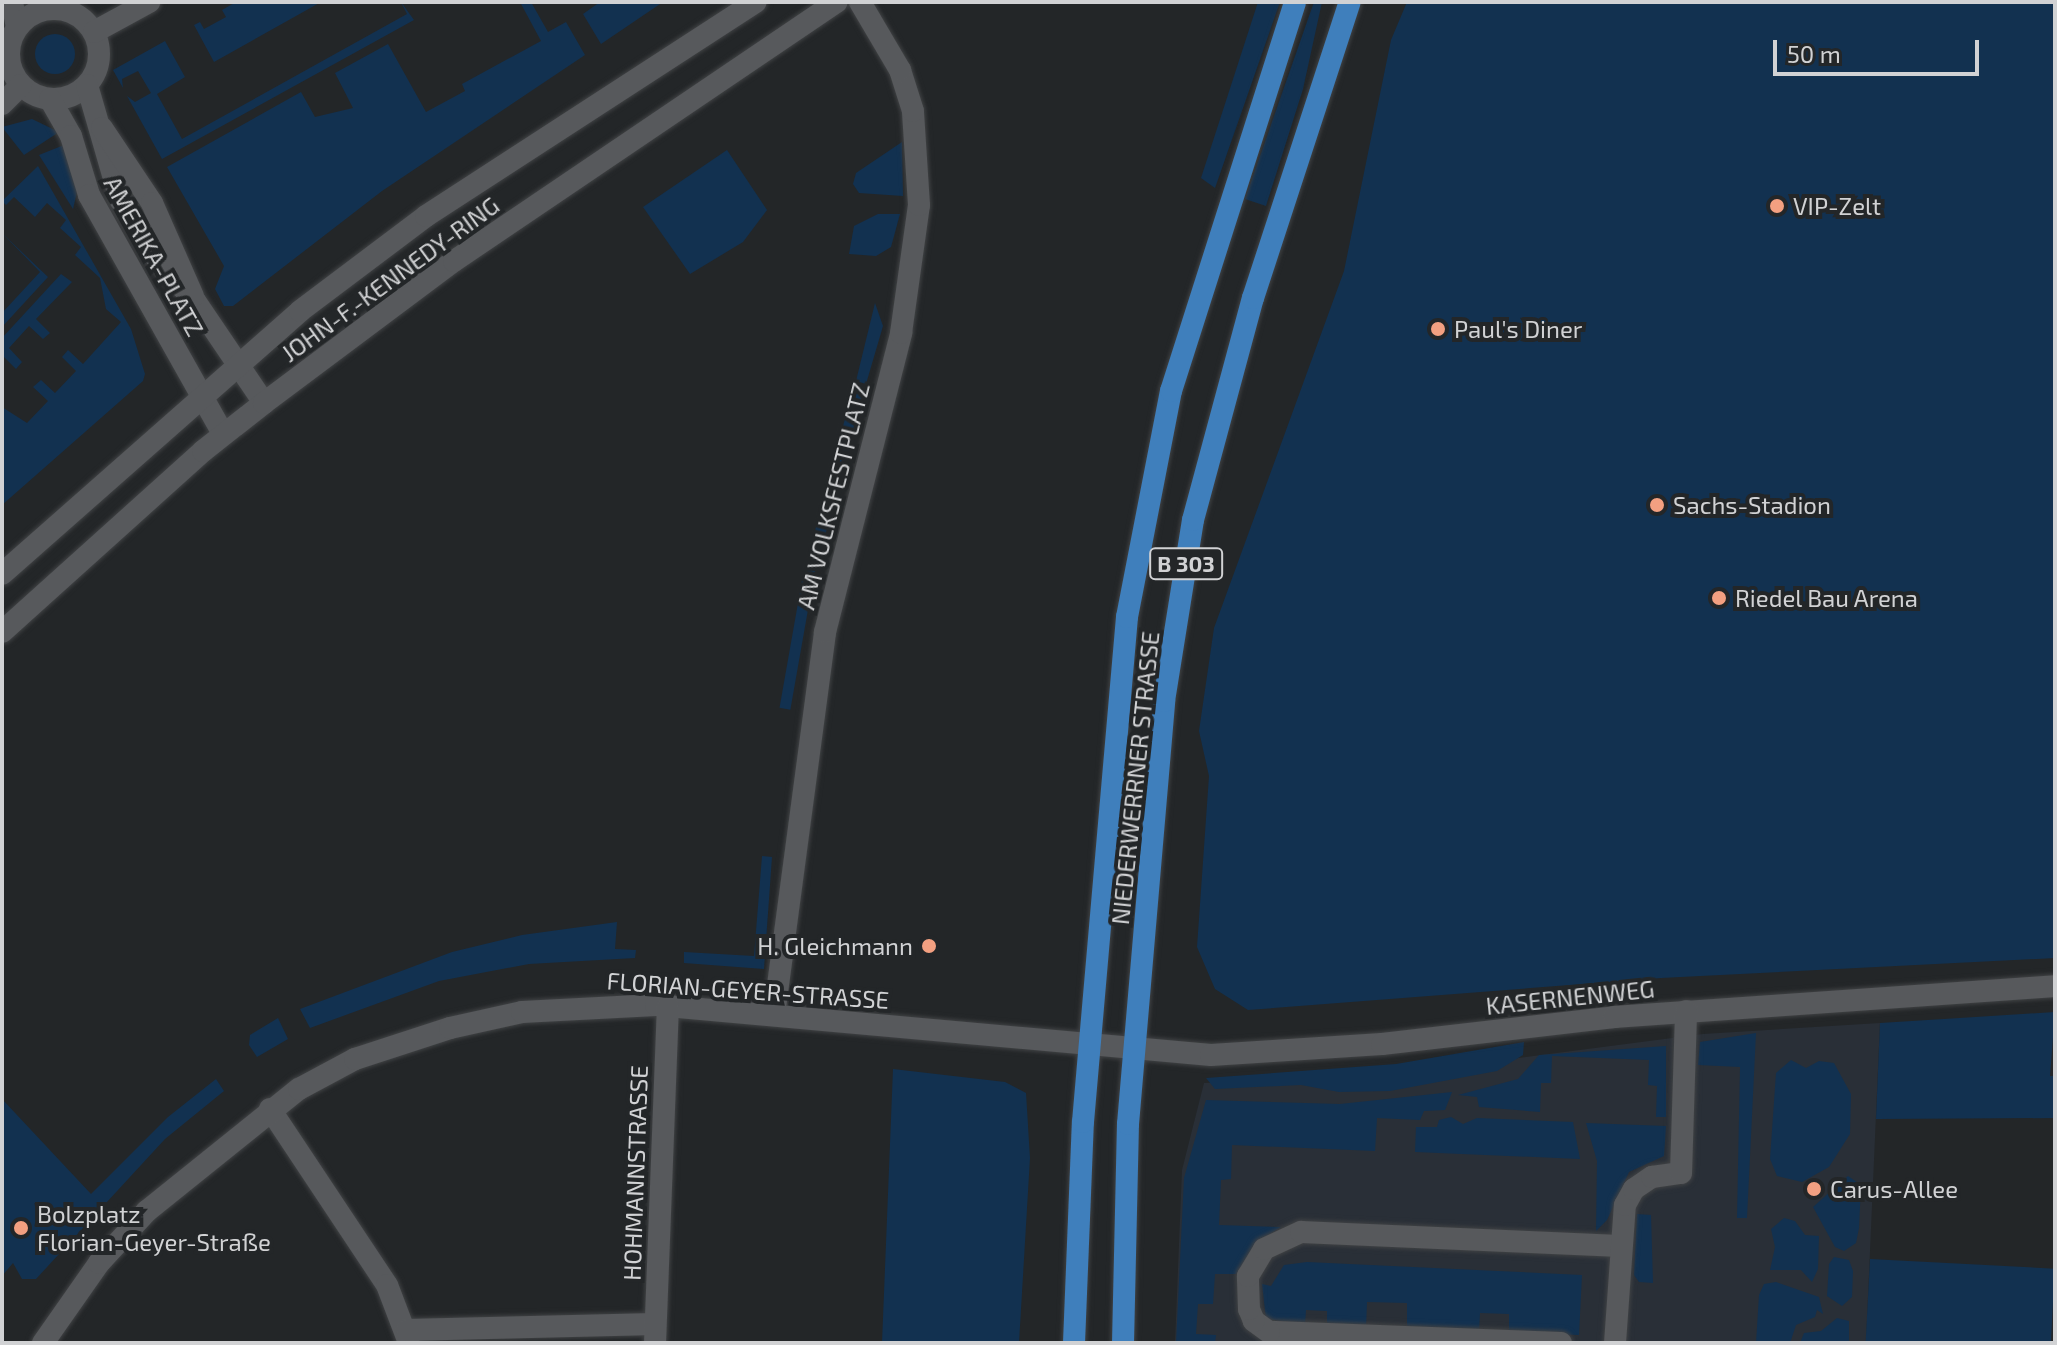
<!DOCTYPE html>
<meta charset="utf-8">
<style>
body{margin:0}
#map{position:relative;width:2057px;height:1345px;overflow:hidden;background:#232628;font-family:"Exo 2",sans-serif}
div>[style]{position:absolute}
.built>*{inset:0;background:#292f37}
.green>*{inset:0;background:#123150;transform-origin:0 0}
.round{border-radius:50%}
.roads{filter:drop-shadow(0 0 2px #404244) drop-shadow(0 0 2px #404244)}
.minor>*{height:22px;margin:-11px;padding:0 11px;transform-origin:11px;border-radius:11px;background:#57595c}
.minor>.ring{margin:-11px;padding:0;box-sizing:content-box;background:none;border:22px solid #57595c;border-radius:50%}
.secondary>*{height:22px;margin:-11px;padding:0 11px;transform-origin:11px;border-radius:11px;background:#57595c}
.primary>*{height:22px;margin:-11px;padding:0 11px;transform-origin:11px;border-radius:11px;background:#3f7fbc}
.dots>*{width:22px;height:22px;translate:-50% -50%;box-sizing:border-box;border:4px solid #232628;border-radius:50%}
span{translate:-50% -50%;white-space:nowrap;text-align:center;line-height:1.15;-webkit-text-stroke:8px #232628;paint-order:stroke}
.shield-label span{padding:2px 6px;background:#232628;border:2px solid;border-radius:6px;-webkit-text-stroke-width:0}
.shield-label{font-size:22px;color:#d1d2d4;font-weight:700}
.poi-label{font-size:24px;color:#d1d2d4}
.left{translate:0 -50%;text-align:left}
.right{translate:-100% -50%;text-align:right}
.street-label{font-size:24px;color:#d1d2d4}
.frame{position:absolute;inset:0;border:4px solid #d1d2d4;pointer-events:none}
.scale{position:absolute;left:1773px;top:40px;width:206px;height:36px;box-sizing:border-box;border:4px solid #d1d2d4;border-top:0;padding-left:10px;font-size:24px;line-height:28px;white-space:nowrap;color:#d1d2d4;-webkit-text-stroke:6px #232628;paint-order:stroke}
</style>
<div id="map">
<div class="built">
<i style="clip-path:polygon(1880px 1023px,1866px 1343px,1175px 1343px,1182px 1170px,1204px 1083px,1389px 1075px,1703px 1034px)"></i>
</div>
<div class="green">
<i style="clip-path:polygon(236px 2px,321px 2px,214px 62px,194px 25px,200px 22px,204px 29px,226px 17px,222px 10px)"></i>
<i style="clip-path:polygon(401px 2px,414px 20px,162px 159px,127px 96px,135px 102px,151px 93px,138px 71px,122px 79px,123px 88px,113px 70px,165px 41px,185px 77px,157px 94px,182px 139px,407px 14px)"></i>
<i style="clip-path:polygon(520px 2px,531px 2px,548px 32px,566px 22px,585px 55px,382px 191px,233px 306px,224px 306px,215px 289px,224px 266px,167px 167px,301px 92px,315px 117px,353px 108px,335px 73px,388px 44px,426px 112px,465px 91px,462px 84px,541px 41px)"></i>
<i style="clip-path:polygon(600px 2px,663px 2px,601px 44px,583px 14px)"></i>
<i style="clip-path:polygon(1258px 2px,1280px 2px,1215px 188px,1201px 178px)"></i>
<i style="clip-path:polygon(1314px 2px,1322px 2px,1303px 89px,1266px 206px,1245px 199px)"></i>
<i style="clip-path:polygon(1407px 2px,2055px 2px,2055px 958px,1661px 978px,1248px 1010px,1215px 989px,1197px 947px,1209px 776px,1199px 731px,1214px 628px,1344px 271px,1391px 40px)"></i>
<i class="round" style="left:35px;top:34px;width:40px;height:40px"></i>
<i style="clip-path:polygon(32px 119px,59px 132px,24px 155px,2px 127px)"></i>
<i style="clip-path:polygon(902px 142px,903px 196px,859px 193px,853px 184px,856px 173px)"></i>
<i style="clip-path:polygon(64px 145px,77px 192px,73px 209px,39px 155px)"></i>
<i style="clip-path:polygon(727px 150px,767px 210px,743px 242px,690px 274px,643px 207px)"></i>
<i style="clip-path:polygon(38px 166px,131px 329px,145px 374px,143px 381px,2px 505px,2px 407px,27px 423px,48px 401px,33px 387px,41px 380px,55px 393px,76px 371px,62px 357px,68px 350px,83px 364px,121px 322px,106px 309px,100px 278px,75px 255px,81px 247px,60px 228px,66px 220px,47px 203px,35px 217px,14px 197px,6px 205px,2px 201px)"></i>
<i style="clip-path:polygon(878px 214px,900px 214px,891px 247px,876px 256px,849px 254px,854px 226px)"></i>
<i style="clip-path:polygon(2px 233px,48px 277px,2px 327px,2px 313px,40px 272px)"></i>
<i style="clip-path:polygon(61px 274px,72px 282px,36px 319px,50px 333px,43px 339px,29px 326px,9px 348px,22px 362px,16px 369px,2px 355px,2px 338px)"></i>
<i style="clip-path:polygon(875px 303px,883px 326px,866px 384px,856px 381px)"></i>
<i style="left:853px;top:389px;width:11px;height:160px;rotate:15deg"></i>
<i style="left:804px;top:569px;width:11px;height:141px;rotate:10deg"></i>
<i style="clip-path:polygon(762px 856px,772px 857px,764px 969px,684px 963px,684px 952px,754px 956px)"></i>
<i style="clip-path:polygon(617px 922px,615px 949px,636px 950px,635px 958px,529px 964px,439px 981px,310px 1028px,300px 1009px,452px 952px,522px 935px)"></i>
<i style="clip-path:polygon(2055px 1012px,2050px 1076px,2055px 1076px,2055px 1118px,1876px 1119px,1880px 1023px)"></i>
<i style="clip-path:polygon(278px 1018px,288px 1039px,257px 1057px,249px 1045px,250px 1035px)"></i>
<i style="clip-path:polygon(1756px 1033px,1747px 1218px,1737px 1218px,1740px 1067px,1698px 1065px,1700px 1042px)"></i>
<i style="clip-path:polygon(1524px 1042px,1523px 1055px,1497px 1071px,1390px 1091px,1339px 1092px,1301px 1085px,1215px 1089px,1206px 1078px,1396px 1064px)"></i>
<i style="clip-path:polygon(1666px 1046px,1666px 1117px,1656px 1117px,1657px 1086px,1648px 1085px,1649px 1060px,1552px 1056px,1551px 1083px,1541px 1083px,1540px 1112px,1479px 1107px,1477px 1097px,1458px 1095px,1518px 1079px,1539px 1055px)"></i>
<i style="clip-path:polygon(1791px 1060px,1806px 1068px,1819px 1061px,1834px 1063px,1851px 1094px,1850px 1134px,1829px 1167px,1802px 1182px,1777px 1176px,1770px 1159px,1776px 1073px)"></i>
<i style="clip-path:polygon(893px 1069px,1005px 1082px,1026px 1093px,1030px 1158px,1019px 1343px,882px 1343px)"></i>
<i style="clip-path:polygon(216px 1079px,224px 1091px,165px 1139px,36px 1279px,22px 1279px,13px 1263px,2px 1276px,2px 1099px,91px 1194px,168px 1117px)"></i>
<i style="clip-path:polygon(1452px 1092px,1445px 1110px,1424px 1111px,1420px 1120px,1377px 1118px,1375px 1151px,1232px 1145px,1231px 1179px,1221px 1180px,1219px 1225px,1281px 1227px,1259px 1241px,1236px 1274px,1215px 1274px,1213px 1304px,1198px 1304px,1196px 1334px,1216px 1335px,1215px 1343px,1176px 1343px,1184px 1178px,1206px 1100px,1340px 1104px)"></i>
<i style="clip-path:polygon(1451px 1117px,1463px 1124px,1477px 1118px,1573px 1122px,1580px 1159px,1415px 1152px,1416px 1127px,1437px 1127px,1439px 1120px)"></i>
<i style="clip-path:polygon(1586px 1123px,1666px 1126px,1664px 1156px,1629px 1172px,1607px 1220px,1596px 1231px,1597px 1161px)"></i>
<i style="clip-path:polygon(1848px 1176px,1861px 1185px,1859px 1228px,1856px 1243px,1844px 1251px,1835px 1247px,1813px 1207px)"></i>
<i style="clip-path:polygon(1637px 1214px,1651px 1215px,1653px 1283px,1639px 1282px,1634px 1275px)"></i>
<i style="clip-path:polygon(1784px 1218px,1795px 1221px,1805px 1235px,1819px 1236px,1818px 1269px,1812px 1282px,1801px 1270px,1770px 1270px,1775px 1247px,1771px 1229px)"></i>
<i style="clip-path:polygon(1834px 1257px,1849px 1260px,1853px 1271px,1852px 1297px,1842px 1306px,1827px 1296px,1829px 1264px)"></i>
<i style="left:1870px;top:1259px;width:185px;height:84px;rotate:3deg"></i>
<i style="clip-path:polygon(1307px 1262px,1582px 1275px,1579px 1335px,1509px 1333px,1509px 1314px,1480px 1313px,1479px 1332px,1407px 1329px,1407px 1303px,1367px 1302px,1366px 1328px,1327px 1325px,1327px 1311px,1306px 1310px,1305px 1324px,1266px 1319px,1262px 1284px,1271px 1286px,1284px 1265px)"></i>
<i style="clip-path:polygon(1776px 1282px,1819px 1297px,1823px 1314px,1817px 1310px,1815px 1317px,1796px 1325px,1790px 1343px,1756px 1343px,1759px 1295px,1764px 1284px)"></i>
<i style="clip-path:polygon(1837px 1318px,1849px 1321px,1849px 1343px,1800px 1343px,1804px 1333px,1821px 1331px)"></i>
</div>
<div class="roads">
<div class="minor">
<i style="left:12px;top:2px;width:25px;rotate:79deg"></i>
<i class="ring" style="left:9px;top:9px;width:68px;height:68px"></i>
<i style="left:94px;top:32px;width:63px;rotate:-28.6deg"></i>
<i style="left:87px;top:85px;width:119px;rotate:73.9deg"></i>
<i style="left:120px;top:199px;width:74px;rotate:58.2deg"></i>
<i style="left:159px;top:262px;width:53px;rotate:47.3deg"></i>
<i style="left:195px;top:301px;width:123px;rotate:55.9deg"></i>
<i style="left:50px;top:99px;width:43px;rotate:60.4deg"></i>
<i style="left:71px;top:136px;width:62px;rotate:73deg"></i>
<i style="left:89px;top:195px;width:274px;rotate:60.7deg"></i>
<i style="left:2px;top:104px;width:27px;rotate:-45deg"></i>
<i style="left:102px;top:128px;width:90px;rotate:56.3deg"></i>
<i style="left:152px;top:203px;width:102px;rotate:66.2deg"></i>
<i style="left:774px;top:1015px;width:386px;rotate:-82.4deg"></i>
<i style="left:825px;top:632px;width:309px;rotate:-75.7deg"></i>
<i style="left:901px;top:333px;width:129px;rotate:-82deg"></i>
<i style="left:919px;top:205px;width:94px;rotate:-93.7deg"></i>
<i style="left:913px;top:111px;width:43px;rotate:-107.6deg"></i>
<i style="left:900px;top:70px;width:79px;rotate:-120.5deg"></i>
<i style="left:270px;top:1109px;width:211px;rotate:56.4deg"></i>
<i style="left:387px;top:1285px;width:62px;rotate:69.2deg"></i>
<i style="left:407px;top:1330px;width:248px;rotate:-1.4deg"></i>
<i style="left:43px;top:1343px;width:98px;rotate:-55deg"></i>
<i style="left:99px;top:1263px;width:71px;rotate:-47.3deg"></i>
<i style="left:147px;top:1211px;width:195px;rotate:-38.8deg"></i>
<i style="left:299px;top:1089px;width:64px;rotate:-28.2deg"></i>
<i style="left:355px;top:1059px;width:100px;rotate:-18.1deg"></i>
<i style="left:450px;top:1028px;width:74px;rotate:-12.5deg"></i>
<i style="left:522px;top:1012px;width:134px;rotate:-3deg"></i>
<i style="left:656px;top:1005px;width:557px;rotate:5.15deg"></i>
<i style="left:1211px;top:1055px;width:171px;rotate:-3.7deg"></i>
<i style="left:1382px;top:1044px;width:234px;rotate:-6.6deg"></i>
<i style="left:1614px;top:1017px;width:442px;rotate:-4deg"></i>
<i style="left:655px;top:1343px;width:337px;rotate:-87.8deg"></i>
<i style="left:1561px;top:1343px;width:292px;rotate:-177.8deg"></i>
<i style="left:1269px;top:1332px;width:19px;rotate:-144deg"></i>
<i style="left:1254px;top:1321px;width:13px;rotate:-113deg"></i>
<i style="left:1249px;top:1309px;width:33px;rotate:-92deg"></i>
<i style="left:1248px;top:1276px;width:31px;rotate:-59deg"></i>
<i style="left:1264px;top:1249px;width:41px;rotate:-24.7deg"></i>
<i style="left:1301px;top:1232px;width:319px;rotate:2.5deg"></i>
<i style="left:1615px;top:1343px;width:138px;rotate:-85.9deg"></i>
<i style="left:1625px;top:1205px;width:18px;rotate:-61deg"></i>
<i style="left:1634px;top:1189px;width:22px;rotate:-34deg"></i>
<i style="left:1652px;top:1177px;width:29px;rotate:-8deg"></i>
<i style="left:1681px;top:1173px;width:162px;rotate:-88.2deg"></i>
</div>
<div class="secondary">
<i style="left:2px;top:574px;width:397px;rotate:-41.4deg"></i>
<i style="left:300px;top:311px;width:158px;rotate:-37deg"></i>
<i style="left:426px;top:216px;width:393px;rotate:-33deg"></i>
<i style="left:2px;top:632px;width:270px;rotate:-42deg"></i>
<i style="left:203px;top:451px;width:78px;rotate:-38.2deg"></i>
<i style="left:264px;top:403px;width:237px;rotate:-36.8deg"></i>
<i style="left:454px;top:261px;width:462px;rotate:-34.1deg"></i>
</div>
<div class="primary">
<i style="left:1074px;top:1343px;width:221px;rotate:-87.7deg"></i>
<i style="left:1083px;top:1122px;width:507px;rotate:-85.02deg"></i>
<i style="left:1127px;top:617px;width:230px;rotate:-79deg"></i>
<i style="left:1171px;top:391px;width:408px;rotate:-72.3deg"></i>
<i style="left:1123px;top:1343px;width:219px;rotate:-88.7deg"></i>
<i style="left:1128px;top:1124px;width:425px;rotate:-85.1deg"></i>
<i style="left:1164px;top:701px;width:183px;rotate:-80.9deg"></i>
<i style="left:1193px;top:520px;width:230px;rotate:-74.9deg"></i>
<i style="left:1253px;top:298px;width:311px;rotate:-71.9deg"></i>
</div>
</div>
<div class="dots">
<i style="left:1777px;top:206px;background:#f3a081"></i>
<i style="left:1438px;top:329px;background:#f3a081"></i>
<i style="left:1657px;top:505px;background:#f3a081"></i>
<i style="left:1719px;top:598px;background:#f3a081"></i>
<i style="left:929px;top:946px;background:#f3a081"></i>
<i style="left:1814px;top:1189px;background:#f3a081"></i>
<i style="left:21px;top:1228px;background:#f3a081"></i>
</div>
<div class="shield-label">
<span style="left:1186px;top:564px">B 303</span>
</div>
<div class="poi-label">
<span class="left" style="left:1793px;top:206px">VIP-Zelt</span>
<span class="left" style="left:1454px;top:329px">Paul's Diner</span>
<span class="left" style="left:1673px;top:505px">Sachs-Stadion</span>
<span class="left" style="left:1735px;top:598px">Riedel Bau Arena</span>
<span class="right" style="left:913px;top:946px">H. Gleichmann</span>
<span class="left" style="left:1830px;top:1189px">Carus-Allee</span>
<span class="left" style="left:37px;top:1228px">Bolzplatz<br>Florian-Geyer-Straße</span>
</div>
<div class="street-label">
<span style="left:154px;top:256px;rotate:61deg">AMERIKA-PLATZ</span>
<span style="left:390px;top:279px;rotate:-36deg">JOHN-F.-KENNEDY-RING</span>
<span style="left:833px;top:496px;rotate:-76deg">AM VOLKSFESTPLATZ</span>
<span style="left:1135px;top:778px;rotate:-84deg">NIEDERWERRNER STRASSE</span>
<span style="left:748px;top:990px;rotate:4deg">FLORIAN-GEYER-STRASSE</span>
<span style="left:1570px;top:997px;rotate:-6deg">KASERNENWEG</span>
<span style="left:635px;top:1173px;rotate:-88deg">HOHMANNSTRASSE</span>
</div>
<div class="frame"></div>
<div class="scale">50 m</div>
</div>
